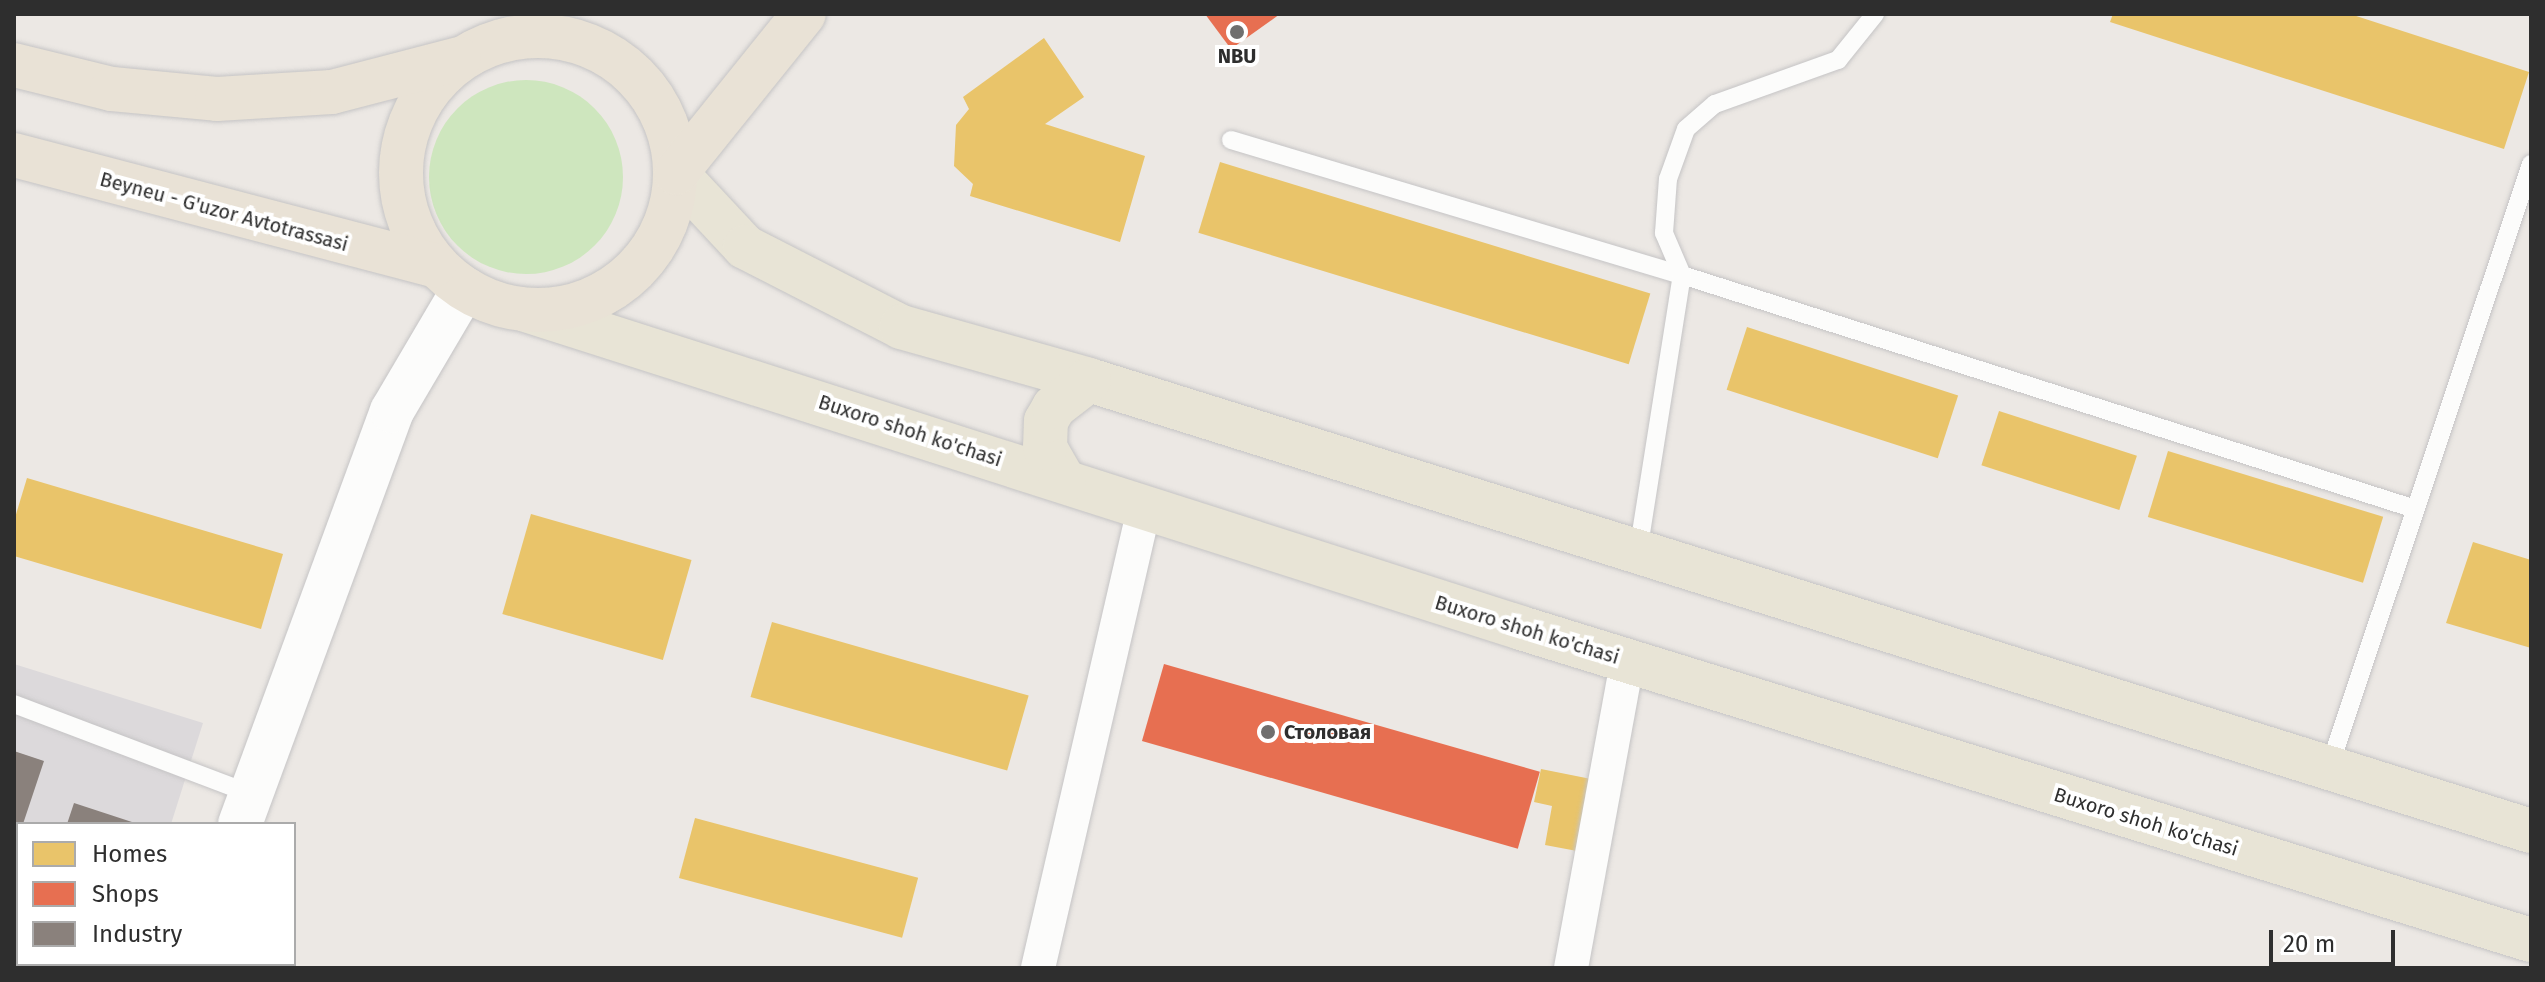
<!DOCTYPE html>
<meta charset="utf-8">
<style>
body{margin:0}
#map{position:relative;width:2545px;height:982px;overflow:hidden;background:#ece8e4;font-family:"Fira Sans",sans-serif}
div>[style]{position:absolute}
.industrial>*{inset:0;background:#dcd9db}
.green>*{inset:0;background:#cee6be}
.round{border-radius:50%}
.homes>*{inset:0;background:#e9c46a;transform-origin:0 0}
.shops>*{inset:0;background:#e76f51;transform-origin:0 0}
.industry>*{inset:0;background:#8a817c}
.roads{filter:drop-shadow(0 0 2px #c5c4c5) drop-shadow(0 0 2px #c5c4c5)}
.service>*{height:18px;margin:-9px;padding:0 9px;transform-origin:9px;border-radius:9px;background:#fcfcfb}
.minor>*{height:34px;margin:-17px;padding:0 17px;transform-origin:17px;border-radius:17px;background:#fcfcfb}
.tertiary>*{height:44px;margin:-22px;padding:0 22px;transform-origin:22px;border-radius:22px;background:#fcfcfb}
.primary>*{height:44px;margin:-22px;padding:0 22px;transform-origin:22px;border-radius:22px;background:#e8e4d6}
.trunk>*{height:44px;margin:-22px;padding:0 22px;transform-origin:22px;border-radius:22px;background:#e9e2d6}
.trunk>.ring{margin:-22px;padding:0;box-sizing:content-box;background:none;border:44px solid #e9e2d6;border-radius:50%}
.dots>*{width:22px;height:22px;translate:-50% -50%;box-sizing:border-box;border:4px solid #fff;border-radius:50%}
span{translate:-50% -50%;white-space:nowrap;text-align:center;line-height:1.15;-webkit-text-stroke:8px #fff;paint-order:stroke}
.poi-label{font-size:20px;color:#2e2e2e;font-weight:700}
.left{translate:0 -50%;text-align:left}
.street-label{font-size:20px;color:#2e2e2e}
.frame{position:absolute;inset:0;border:16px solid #2e2e2e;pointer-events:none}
.legend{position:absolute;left:16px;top:822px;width:280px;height:144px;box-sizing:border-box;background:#fff;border:2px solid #ababab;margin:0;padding:10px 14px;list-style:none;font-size:24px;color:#2e2e2e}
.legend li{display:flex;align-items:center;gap:16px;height:40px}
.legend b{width:40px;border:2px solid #ababab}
.scale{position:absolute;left:2269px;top:930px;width:126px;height:36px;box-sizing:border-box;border:4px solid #2e2e2e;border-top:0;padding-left:10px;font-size:24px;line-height:28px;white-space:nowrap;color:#2e2e2e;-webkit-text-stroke:6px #fff;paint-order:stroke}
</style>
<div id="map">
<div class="industrial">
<i style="clip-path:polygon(14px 664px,203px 723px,171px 824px,18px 824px,18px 964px,126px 964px,125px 968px,14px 968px)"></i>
</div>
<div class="green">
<i class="round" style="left:429px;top:80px;width:194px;height:194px"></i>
</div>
<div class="homes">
<i style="clip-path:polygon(2113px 14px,2350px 14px,2529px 72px,2504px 149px,2110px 22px)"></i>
<i style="clip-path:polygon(1044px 38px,1084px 97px,1045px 124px,1145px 156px,1120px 242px,970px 196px,973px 184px,954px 166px,956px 125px,969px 109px,963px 97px)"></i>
<i style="left:1220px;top:162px;width:450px;height:74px;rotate:17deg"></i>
<i style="left:1747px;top:327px;width:222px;height:66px;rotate:18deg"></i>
<i style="left:1999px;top:411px;width:145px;height:57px;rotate:18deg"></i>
<i style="left:2168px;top:451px;width:225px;height:69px;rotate:17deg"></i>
<i style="clip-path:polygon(27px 478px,283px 554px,261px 629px,14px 556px,14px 521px)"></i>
<i style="left:531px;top:514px;width:167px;height:104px;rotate:16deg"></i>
<i style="clip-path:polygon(2473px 542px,2531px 560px,2531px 648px,2446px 623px)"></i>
<i style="left:772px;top:622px;width:267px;height:78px;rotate:16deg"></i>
<i style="clip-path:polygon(1541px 769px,1591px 779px,1577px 851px,1545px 845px,1552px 806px,1534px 802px)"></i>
<i style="left:695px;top:818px;width:231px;height:62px;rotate:15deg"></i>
</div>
<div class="shops">
<i style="clip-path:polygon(1205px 14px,1280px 14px,1231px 49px)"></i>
<i style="left:1164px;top:664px;width:391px;height:80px;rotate:16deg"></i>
</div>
<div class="industry">
<i style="clip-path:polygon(14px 751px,44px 761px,23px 824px,18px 824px,15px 849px)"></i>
<i style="clip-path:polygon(74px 803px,135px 823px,135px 824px,67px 824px)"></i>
<i style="clip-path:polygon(17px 934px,18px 964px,113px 964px,112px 968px,14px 968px)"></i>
</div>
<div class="roads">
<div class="service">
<i style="left:1231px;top:140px;width:471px;rotate:16.7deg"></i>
<i style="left:1682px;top:275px;width:769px;rotate:17.7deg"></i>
<i style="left:1638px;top:552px;width:280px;rotate:-81deg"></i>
<i style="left:1682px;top:275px;width:46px;rotate:-113.2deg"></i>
<i style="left:1664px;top:233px;width:54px;rotate:-85.8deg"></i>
<i style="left:1668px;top:179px;width:53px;rotate:-70.2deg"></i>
<i style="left:1686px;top:129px;width:38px;rotate:-41deg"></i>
<i style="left:1715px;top:104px;width:131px;rotate:-19.7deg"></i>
<i style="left:1838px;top:60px;width:59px;rotate:-51.2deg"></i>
<i style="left:14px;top:704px;width:254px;rotate:20.8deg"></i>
<i style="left:2329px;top:768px;width:637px;rotate:-71.51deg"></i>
</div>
<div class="minor">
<i style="left:1038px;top:968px;width:471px;rotate:-77deg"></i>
<i style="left:1571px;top:968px;width:311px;rotate:-79.6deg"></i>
</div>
<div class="tertiary">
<i style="left:240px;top:824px;width:440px;rotate:-69.8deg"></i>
<i style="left:392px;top:411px;width:142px;rotate:-59.5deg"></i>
<i style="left:189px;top:968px;width:4px;rotate:-63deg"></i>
</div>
<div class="primary">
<i style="left:676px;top:173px;width:101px;rotate:47deg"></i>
<i style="left:745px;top:247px;width:175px;rotate:27.1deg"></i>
<i style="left:901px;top:327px;width:195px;rotate:15.7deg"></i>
<i style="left:1089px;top:380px;width:1511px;rotate:17.37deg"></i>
<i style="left:526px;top:310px;width:1045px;rotate:17.72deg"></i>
<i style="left:1521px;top:628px;width:1057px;rotate:17.17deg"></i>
<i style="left:1064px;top:481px;width:38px;rotate:-120deg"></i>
<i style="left:1045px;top:448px;width:27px;rotate:-88deg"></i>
<i style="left:1046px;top:421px;width:16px;rotate:-60deg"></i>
<i style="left:1054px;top:407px;width:44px;rotate:-37.6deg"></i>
</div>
<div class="trunk">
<i class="ring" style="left:401px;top:36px;width:230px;height:230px"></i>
<i style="left:14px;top:65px;width:101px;rotate:13.8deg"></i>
<i style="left:112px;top:89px;width:105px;rotate:5.4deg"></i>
<i style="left:217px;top:99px;width:115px;rotate:-3.5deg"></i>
<i style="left:332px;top:92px;width:131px;rotate:-14.6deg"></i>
<i style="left:14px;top:155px;width:434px;rotate:14.7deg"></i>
<i style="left:676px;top:173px;width:204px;rotate:-51.2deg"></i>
</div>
</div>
<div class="dots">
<i style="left:1237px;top:32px;background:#706f6e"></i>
<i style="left:1268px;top:732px;background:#706f6e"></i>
</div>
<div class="poi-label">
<span style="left:1237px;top:56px">NBU</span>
<span class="left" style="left:1284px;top:732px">Столовая</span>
</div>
<div class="street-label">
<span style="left:224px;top:212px;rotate:15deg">Beyneu - G'uzor Avtotrassasi</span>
<span style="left:910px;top:431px;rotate:18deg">Buxoro shoh ko'chasi</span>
<span style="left:1527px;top:630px;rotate:17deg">Buxoro shoh ko'chasi</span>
<span style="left:2146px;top:822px;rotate:17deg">Buxoro shoh ko'chasi</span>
</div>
<div class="frame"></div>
<ul class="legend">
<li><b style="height:22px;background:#e9c46a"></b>Homes</li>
<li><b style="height:22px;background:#e76f51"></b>Shops</li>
<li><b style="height:22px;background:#8a817c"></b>Industry</li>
</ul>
<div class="scale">20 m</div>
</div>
